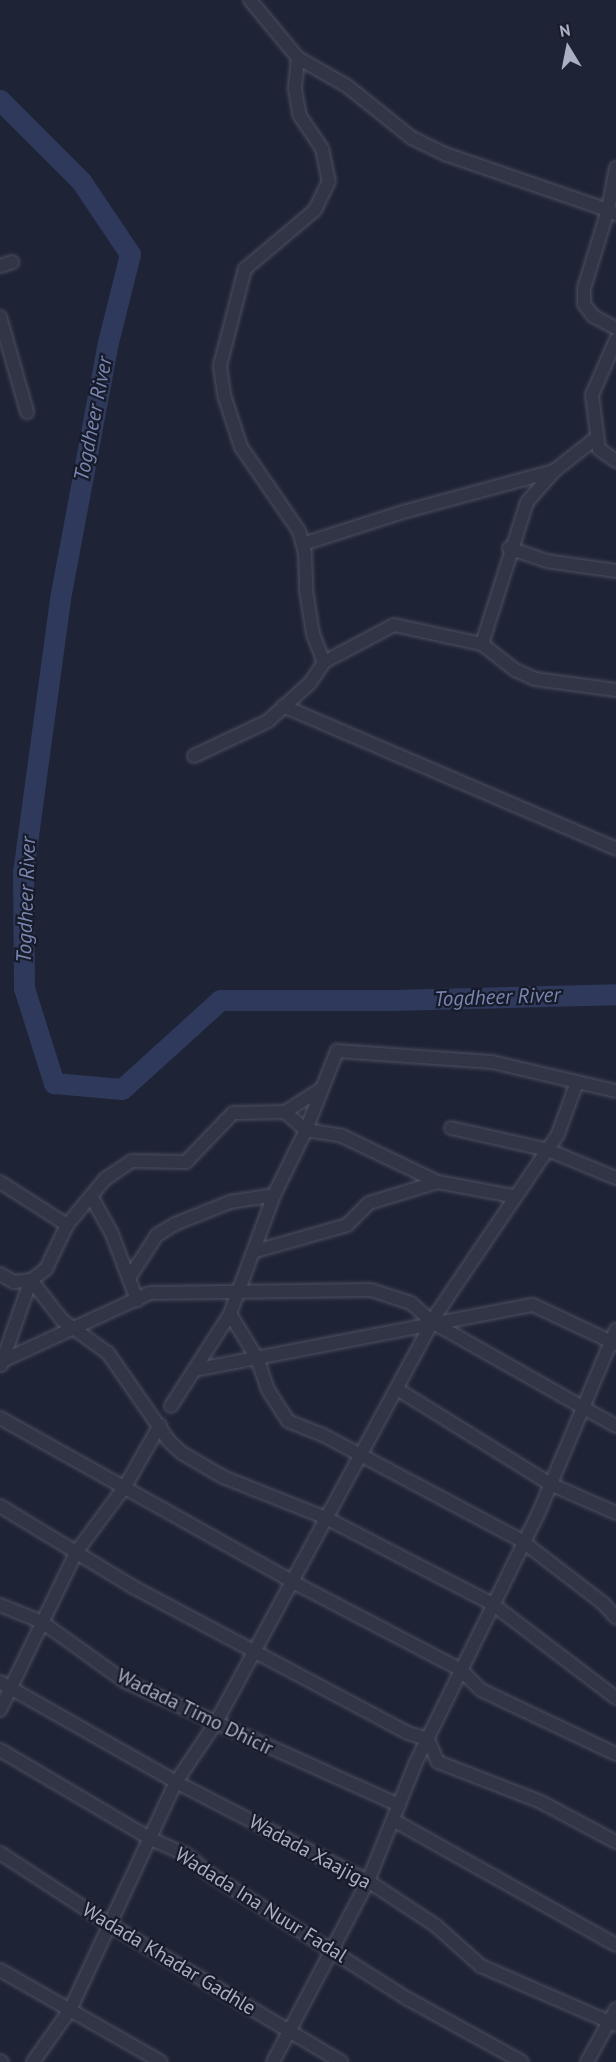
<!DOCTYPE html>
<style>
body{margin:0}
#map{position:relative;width:616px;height:2062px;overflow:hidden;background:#1e2335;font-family:"PT Sans",sans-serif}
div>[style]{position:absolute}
.river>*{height:21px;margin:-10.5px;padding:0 10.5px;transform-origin:10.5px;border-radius:10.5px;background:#2e395b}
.roads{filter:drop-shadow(0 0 2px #4c5061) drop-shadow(0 0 2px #4c5061)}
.minor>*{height:12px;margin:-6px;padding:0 6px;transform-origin:6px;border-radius:6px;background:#313546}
span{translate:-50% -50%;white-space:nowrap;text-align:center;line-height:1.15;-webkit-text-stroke:4.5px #171b2a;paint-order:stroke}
.street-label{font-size:20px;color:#aaafc4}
.water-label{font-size:21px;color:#7986b2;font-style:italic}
.north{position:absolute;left:538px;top:18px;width:60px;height:60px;-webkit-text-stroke:4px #171b2a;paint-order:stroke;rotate:350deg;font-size:16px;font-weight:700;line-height:24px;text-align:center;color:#aaafc4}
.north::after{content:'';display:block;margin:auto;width:21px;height:27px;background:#aaafc4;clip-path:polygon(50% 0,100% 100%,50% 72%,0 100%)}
</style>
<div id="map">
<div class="river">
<i style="left:0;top:100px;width:115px;rotate:45deg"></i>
<i style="left:81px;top:181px;width:88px;rotate:56.1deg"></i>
<i style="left:130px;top:254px;width:91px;rotate:104deg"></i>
<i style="left:108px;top:342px;width:261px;rotate:100.6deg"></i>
<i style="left:60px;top:599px;width:275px;rotate:97.7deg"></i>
<i style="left:23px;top:871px;width:117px;rotate:89.5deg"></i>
<i style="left:24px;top:988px;width:100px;rotate:72.5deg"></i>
<i style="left:54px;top:1083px;width:68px;rotate:5deg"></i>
<i style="left:122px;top:1089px;width:132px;rotate:-42.2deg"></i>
<i style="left:220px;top:1000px;width:174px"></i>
<i style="left:394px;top:1000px;width:222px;rotate:-1.5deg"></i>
</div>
<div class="roads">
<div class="minor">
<i style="left:250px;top:0;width:75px;rotate:50.4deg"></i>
<i style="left:298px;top:58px;width:56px;rotate:29.7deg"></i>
<i style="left:347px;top:86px;width:83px;rotate:38.7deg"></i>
<i style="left:412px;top:138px;width:37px;rotate:26deg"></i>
<i style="left:445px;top:154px;width:172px;rotate:19deg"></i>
<i style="left:608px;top:210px;width:82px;rotate:107.1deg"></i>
<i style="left:584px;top:288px;width:16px;rotate:90deg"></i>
<i style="left:584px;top:304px;width:15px;rotate:53deg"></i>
<i style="left:593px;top:316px;width:26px;rotate:28deg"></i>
<i style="left:298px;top:58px;width:31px;rotate:96deg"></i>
<i style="left:295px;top:89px;width:27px;rotate:80deg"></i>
<i style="left:300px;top:116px;width:40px;rotate:56deg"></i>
<i style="left:322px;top:149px;width:33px;rotate:78deg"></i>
<i style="left:329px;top:181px;width:32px;rotate:116deg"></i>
<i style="left:315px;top:210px;width:92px;rotate:139.9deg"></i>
<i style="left:245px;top:269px;width:100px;rotate:104.5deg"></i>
<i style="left:220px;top:366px;width:29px;rotate:82deg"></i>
<i style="left:224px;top:395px;width:55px;rotate:71.9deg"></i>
<i style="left:241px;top:447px;width:102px;rotate:55.4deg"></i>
<i style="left:299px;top:531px;width:24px;rotate:75deg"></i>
<i style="left:305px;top:554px;width:36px;rotate:88deg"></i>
<i style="left:306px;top:590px;width:45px;rotate:81deg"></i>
<i style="left:313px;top:634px;width:30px;rotate:69deg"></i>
<i style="left:616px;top:168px;width:43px;rotate:100.8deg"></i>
<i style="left:608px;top:210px;width:9px;rotate:27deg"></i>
<i style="left:0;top:266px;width:13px;rotate:-18deg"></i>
<i style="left:0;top:317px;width:99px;rotate:74.1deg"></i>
<i style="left:616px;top:340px;width:60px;rotate:113.6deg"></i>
<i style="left:592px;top:395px;width:54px;rotate:82.6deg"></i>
<i style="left:599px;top:449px;width:21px;rotate:35deg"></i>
<i style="left:303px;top:544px;width:105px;rotate:-17.7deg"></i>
<i style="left:403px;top:512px;width:156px;rotate:-15.2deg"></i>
<i style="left:509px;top:548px;width:39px;rotate:19deg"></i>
<i style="left:546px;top:561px;width:71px;rotate:8.1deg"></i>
<i style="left:482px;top:644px;width:149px;rotate:-72.4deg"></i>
<i style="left:527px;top:502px;width:41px;rotate:-48.9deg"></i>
<i style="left:554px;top:471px;width:53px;rotate:-38.2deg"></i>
<i style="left:283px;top:706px;width:362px;rotate:23.2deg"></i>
<i style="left:194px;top:756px;width:82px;rotate:-25.3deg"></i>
<i style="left:268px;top:721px;width:57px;rotate:-42.1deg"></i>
<i style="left:310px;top:683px;width:25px;rotate:-56deg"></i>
<i style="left:324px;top:662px;width:79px;rotate:-27.9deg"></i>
<i style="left:394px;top:625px;width:90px;rotate:12.2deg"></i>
<i style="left:482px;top:644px;width:42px;rotate:38.2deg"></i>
<i style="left:515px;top:670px;width:22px;rotate:24deg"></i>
<i style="left:535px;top:679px;width:82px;rotate:7.7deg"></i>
<i style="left:285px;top:1112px;width:28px;rotate:41deg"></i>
<i style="left:306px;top:1130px;width:36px;rotate:9deg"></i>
<i style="left:342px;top:1136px;width:106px;rotate:25.6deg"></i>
<i style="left:451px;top:1128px;width:99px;rotate:12.8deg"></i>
<i style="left:548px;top:1150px;width:74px;rotate:22.4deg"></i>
<i style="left:0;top:1182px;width:80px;rotate:32.7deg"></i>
<i style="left:91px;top:1196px;width:43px;rotate:61.1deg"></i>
<i style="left:112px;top:1234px;width:71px;rotate:69.3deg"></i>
<i style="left:256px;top:1251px;width:95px;rotate:-15.9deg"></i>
<i style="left:347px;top:1225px;width:31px;rotate:-45deg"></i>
<i style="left:369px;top:1203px;width:72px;rotate:-16.9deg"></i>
<i style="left:438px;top:1182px;width:76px;rotate:10.6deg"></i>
<i style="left:0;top:1274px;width:16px;rotate:30deg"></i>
<i style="left:14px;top:1282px;width:17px;rotate:-7deg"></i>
<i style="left:31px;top:1280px;width:51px;rotate:52.2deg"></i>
<i style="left:62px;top:1320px;width:57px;rotate:35.7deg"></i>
<i style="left:108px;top:1353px;width:107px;rotate:55.3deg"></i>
<i style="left:169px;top:1441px;width:18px;rotate:43deg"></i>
<i style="left:182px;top:1453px;width:48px;rotate:30.3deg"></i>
<i style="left:223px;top:1477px;width:111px;rotate:21.7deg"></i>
<i style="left:326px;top:1518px;width:186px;rotate:27.3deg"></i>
<i style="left:491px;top:1603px;width:157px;rotate:37.2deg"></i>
<i style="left:129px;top:1278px;width:51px;rotate:-56.9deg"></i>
<i style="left:157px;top:1235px;width:21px;rotate:-31deg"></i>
<i style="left:175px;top:1224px;width:59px;rotate:-21.8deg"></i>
<i style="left:230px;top:1202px;width:45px;rotate:-9deg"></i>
<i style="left:230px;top:1314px;width:52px;rotate:58.5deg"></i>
<i style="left:257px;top:1358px;width:34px;rotate:71deg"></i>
<i style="left:268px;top:1390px;width:37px;rotate:57deg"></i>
<i style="left:288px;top:1421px;width:38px;rotate:22deg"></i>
<i style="left:323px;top:1435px;width:225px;rotate:28deg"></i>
<i style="left:522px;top:1541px;width:103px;rotate:37.5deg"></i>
<i style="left:604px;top:1604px;width:18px;rotate:49deg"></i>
<i style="left:0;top:1362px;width:165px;rotate:-24.7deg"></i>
<i style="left:150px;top:1293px;width:221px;rotate:-0.8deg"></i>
<i style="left:371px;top:1290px;width:42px;rotate:18deg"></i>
<i style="left:411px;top:1303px;width:28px;rotate:42deg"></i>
<i style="left:432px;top:1322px;width:211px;rotate:29.5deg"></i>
<i style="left:1px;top:1365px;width:90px;rotate:-70.6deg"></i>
<i style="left:31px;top:1280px;width:19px;rotate:-36deg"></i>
<i style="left:46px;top:1269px;width:49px;rotate:-64.5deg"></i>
<i style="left:67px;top:1225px;width:60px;rotate:-50.4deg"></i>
<i style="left:105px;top:1179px;width:32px;rotate:-34deg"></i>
<i style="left:132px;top:1161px;width:54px;rotate:1.1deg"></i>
<i style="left:186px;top:1162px;width:68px;rotate:-46.2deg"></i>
<i style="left:233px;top:1113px;width:52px;rotate:-1.1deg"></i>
<i style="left:285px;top:1112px;width:43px;rotate:-32.6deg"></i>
<i style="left:194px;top:1370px;width:345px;rotate:-10.9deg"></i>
<i style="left:533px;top:1305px;width:92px;rotate:25.2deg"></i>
<i style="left:397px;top:1389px;width:180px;rotate:31.8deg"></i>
<i style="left:550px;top:1484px;width:72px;rotate:23.7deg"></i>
<i style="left:171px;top:1406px;width:109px;rotate:-57.3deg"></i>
<i style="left:230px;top:1314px;width:127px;rotate:-69.7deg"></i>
<i style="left:274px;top:1195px;width:72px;rotate:-63.8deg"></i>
<i style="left:306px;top:1130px;width:85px;rotate:-68.6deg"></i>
<i style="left:337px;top:1051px;width:155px;rotate:4.1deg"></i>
<i style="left:492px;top:1062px;width:127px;rotate:13.2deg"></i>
<i style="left:0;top:1418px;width:336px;rotate:29.2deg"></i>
<i style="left:293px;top:1582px;width:190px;rotate:27.6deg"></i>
<i style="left:461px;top:1670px;width:28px;rotate:45deg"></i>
<i style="left:481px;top:1690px;width:149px;rotate:25.4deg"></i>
<i style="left:0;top:1506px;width:158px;rotate:31.3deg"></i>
<i style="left:135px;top:1588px;width:309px;rotate:28deg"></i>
<i style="left:408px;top:1733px;width:21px;rotate:17deg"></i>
<i style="left:428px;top:1739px;width:25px;rotate:67deg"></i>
<i style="left:438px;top:1762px;width:110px;rotate:21.2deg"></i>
<i style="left:541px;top:1802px;width:85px;rotate:28.1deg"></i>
<i style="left:0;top:1605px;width:45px;rotate:22deg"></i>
<i style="left:42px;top:1622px;width:101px;rotate:35.7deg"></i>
<i style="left:124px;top:1681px;width:302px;rotate:24.3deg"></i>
<i style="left:0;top:1682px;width:202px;rotate:29.6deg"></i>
<i style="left:176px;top:1782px;width:216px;rotate:27.3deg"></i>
<i style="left:368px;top:1881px;width:80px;rotate:33.3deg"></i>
<i style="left:435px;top:1925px;width:62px;rotate:41.7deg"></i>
<i style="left:481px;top:1966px;width:147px;rotate:23.6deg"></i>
<i style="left:0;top:1710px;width:177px;rotate:-64.2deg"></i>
<i style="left:77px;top:1551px;width:82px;rotate:-53.4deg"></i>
<i style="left:126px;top:1485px;width:69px;rotate:-60.5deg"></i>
<i style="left:0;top:1750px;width:175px;rotate:30.5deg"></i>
<i style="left:151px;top:1839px;width:39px;rotate:24deg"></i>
<i style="left:187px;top:1855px;width:30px;rotate:40deg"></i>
<i style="left:210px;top:1874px;width:234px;rotate:32.3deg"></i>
<i style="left:408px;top:1999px;width:130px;rotate:28.9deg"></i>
<i style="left:395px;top:1821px;width:253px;rotate:29.3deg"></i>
<i style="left:0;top:1853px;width:130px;rotate:33.1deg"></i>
<i style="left:109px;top:1924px;width:270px;rotate:30.7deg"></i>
<i style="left:0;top:1970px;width:185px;rotate:29.7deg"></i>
<i style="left:0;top:2061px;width:2px;rotate:27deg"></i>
<i style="left:33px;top:2062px;width:64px;rotate:-54.6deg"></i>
<i style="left:70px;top:2010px;width:251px;rotate:-65.1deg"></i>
<i style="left:176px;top:1782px;width:70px;rotate:-56.1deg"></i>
<i style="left:215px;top:1724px;width:467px;rotate:-61.6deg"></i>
<i style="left:437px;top:1313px;width:216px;rotate:-55.9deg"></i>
<i style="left:558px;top:1134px;width:55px;rotate:-69.9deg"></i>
<i style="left:273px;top:2062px;width:204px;rotate:-62.3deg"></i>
<i style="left:368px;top:1881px;width:128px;rotate:-68deg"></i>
<i style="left:416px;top:1762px;width:279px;rotate:-63.8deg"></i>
<i style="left:539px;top:1512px;width:198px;rotate:-67.1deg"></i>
<i style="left:587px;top:2062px;width:60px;rotate:-61.3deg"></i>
</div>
</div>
<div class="street-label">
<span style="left:195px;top:1712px;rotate:26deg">Wadada Timo Dhicir</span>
<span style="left:310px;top:1852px;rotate:28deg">Wadada Xaajiga</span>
<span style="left:261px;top:1905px;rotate:32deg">Wadada Ina Nuur Fadal</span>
<span style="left:169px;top:1959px;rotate:31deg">Wadada Khadar Gadhle</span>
</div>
<div class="water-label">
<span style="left:93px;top:419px;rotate:-79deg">Togdheer River</span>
<span style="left:26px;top:900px;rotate:-88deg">Togdheer River</span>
<span style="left:497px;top:997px;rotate:-2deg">Togdheer River</span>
</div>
<div class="north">N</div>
</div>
